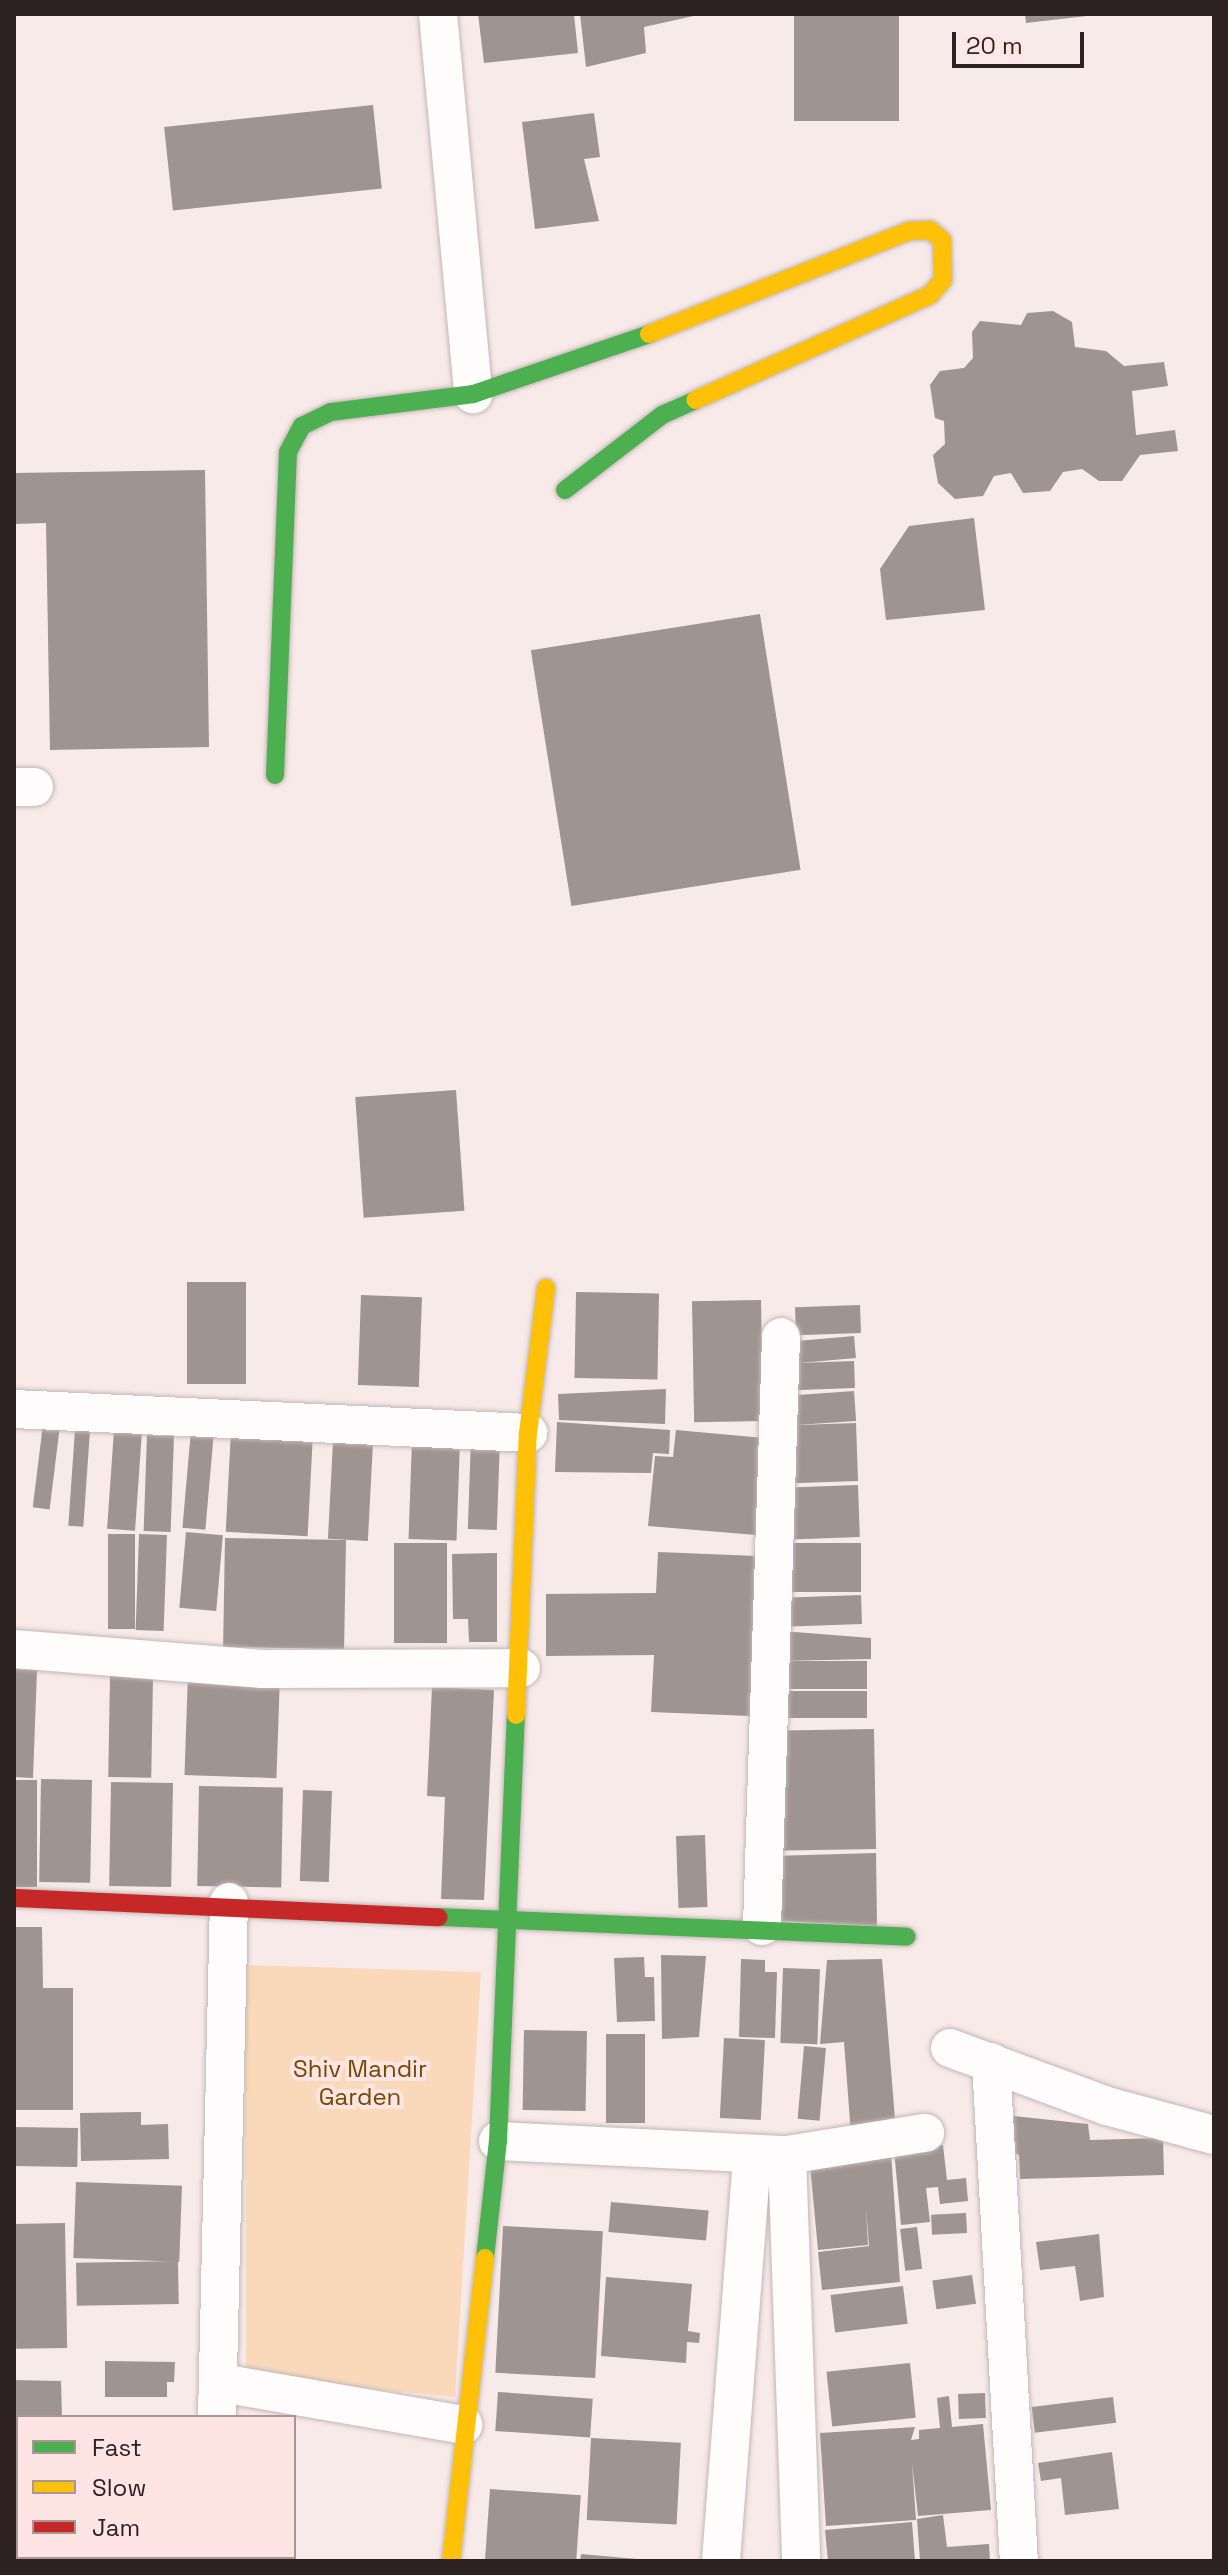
<!DOCTYPE html>
<style>
body{margin:0}
#map{position:relative;width:1228px;height:2575px;overflow:hidden;background:#f8eae9;font-family:"Space Grotesk",sans-serif}
div>[style]{position:absolute}
.green>*{inset:0;background:#fad9bb}
.building>*{inset:0;background:#9e9492;transform-origin:0 0}
.roads{filter:drop-shadow(0 0 2px #c2b6b5) drop-shadow(0 0 2px #c2b6b5)}
.street>*{height:38px;margin:-19px;padding:0 19px;transform-origin:19px;border-radius:19px;background:#fefcfc}
.fast>*{height:18px;margin:-9px;padding:0 9px;transform-origin:9px;border-radius:9px;background:#4caf50}
.slow>*{height:18px;margin:-9px;padding:0 9px;transform-origin:9px;border-radius:9px;background:#ffc107}
.jam>*{height:18px;margin:-9px;padding:0 9px;transform-origin:9px;border-radius:9px;background:#c62828}
span{translate:-50% -50%;white-space:nowrap;text-align:center;line-height:1.15;-webkit-text-stroke:8px #fee4e3;paint-order:stroke}
.park-label{font-size:24px;color:#764800}
.frame{position:absolute;inset:0;border:16px solid #2d2121;pointer-events:none}
.legend{position:absolute;left:16px;top:2415px;width:280px;height:144px;box-sizing:border-box;background:#fee4e3;border:2px solid #aa9695;margin:0;padding:10px 14px;list-style:none;font-size:24px;color:#2d2121}
.legend li{display:flex;align-items:center;gap:16px;height:40px}
.legend b{width:40px;border:2px solid #aa9695}
.scale{position:absolute;left:952px;top:32px;width:132px;height:36px;box-sizing:border-box;border:4px solid #2d2121;border-top:0;padding-left:10px;font-size:24px;line-height:28px;white-space:nowrap;color:#2d2121;-webkit-text-stroke:6px #fee4e3;paint-order:stroke}
</style>
<div id="map">
<div class="green">
<i style="clip-path:polygon(245px 1965px,481px 1972px,455px 2397px,246px 2377px)"></i>
</div>
<div class="building">
<i style="clip-path:polygon(478px 14px,574px 14px,578px 53px,484px 63px)"></i>
<i style="clip-path:polygon(580px 14px,698px 14px,698px 15px,644px 27px,646px 53px,586px 67px)"></i>
<i style="left:794px;top:14px;width:105px;height:107px"></i>
<i style="clip-path:polygon(1025px 14px,1087px 14px,1087px 16px,1026px 23px)"></i>
<i style="left:373px;top:105px;width:84px;height:210px;rotate:84deg"></i>
<i style="clip-path:polygon(594px 113px,600px 157px,584px 159px,599px 221px,535px 229px,522px 122px)"></i>
<i style="clip-path:polygon(1053px 311px,1072px 322px,1075px 347px,1106px 351px,1124px 366px,1164px 362px,1168px 386px,1132px 391px,1136px 435px,1175px 430px,1178px 451px,1140px 455px,1122px 481px,1099px 481px,1082px 469px,1063px 472px,1050px 491px,1023px 493px,1011px 473px,994px 476px,983px 496px,955px 499px,938px 483px,933px 455px,945px 444px,944px 421px,935px 418px,930px 385px,940px 371px,964px 368px,973px 358px,972px 332px,980px 321px,1021px 325px,1027px 313px)"></i>
<i style="clip-path:polygon(205px 470px,209px 747px,50px 750px,46px 523px,14px 524px,14px 473px)"></i>
<i style="clip-path:polygon(974px 518px,985px 610px,886px 620px,880px 569px,909px 526px)"></i>
<i style="left:760px;top:614px;width:259px;height:232px;rotate:81deg"></i>
<i style="left:456px;top:1090px;width:121px;height:101px;rotate:86deg"></i>
<i style="left:187px;top:1282px;width:59px;height:102px"></i>
<i style="left:576px;top:1292px;width:83px;height:86px;rotate:1deg"></i>
<i style="left:361px;top:1295px;width:61px;height:90px;rotate:2deg"></i>
<i style="left:761px;top:1300px;width:121px;height:69px;rotate:89deg"></i>
<i style="left:860px;top:1305px;width:28px;height:65px;rotate:88deg"></i>
<i style="left:854px;top:1336px;width:22px;height:60px;rotate:85deg"></i>
<i style="left:854px;top:1361px;width:27px;height:62px;rotate:88deg"></i>
<i style="clip-path:polygon(666px 1389px,665px 1424px,559px 1420px,558px 1394px)"></i>
<i style="left:854px;top:1391px;width:30px;height:60px;rotate:86deg"></i>
<i style="clip-path:polygon(557px 1422px,670px 1430px,669px 1454px,653px 1453px,651px 1473px,555px 1472px)"></i>
<i style="left:856px;top:1423px;width:58px;height:67px;rotate:88deg"></i>
<i style="left:43px;top:1424px;width:17px;height:84px;rotate:7deg"></i>
<i style="left:75px;top:1430px;width:15px;height:96px;rotate:4deg"></i>
<i style="left:114px;top:1430px;width:28px;height:99px;rotate:4deg"></i>
<i style="left:191px;top:1430px;width:23px;height:98px;rotate:5deg"></i>
<i style="clip-path:polygon(676px 1430px,764px 1438px,756px 1535px,648px 1526px,655px 1456px,673px 1457px)"></i>
<i style="left:231px;top:1431px;width:82px;height:101px;rotate:3deg"></i>
<i style="left:147px;top:1435px;width:27px;height:96px;rotate:2deg"></i>
<i style="left:471px;top:1438px;width:29px;height:91px;rotate:2deg"></i>
<i style="left:412px;top:1440px;width:48px;height:99px;rotate:2deg"></i>
<i style="left:333px;top:1442px;width:40px;height:97px;rotate:3deg"></i>
<i style="left:858px;top:1485px;width:52px;height:69px;rotate:88deg"></i>
<i style="left:186px;top:1532px;width:37px;height:76px;rotate:5deg"></i>
<i style="left:108px;top:1534px;width:27px;height:95px"></i>
<i style="left:139px;top:1534px;width:28px;height:96px;rotate:2deg"></i>
<i style="left:225px;top:1538px;width:121px;height:109px;rotate:1deg"></i>
<i style="left:394px;top:1543px;width:53px;height:100px"></i>
<i style="left:861px;top:1543px;width:49px;height:79px;rotate:90deg"></i>
<i style="clip-path:polygon(658px 1552px,756px 1556px,750px 1716px,651px 1712px,654px 1655px,546px 1656px,546px 1594px,656px 1593px)"></i>
<i style="clip-path:polygon(497px 1553px,497px 1642px,469px 1642px,468px 1619px,453px 1619px,452px 1554px)"></i>
<i style="left:861px;top:1595px;width:29px;height:79px;rotate:88deg"></i>
<i style="clip-path:polygon(782px 1631px,871px 1638px,871px 1659px,781px 1661px)"></i>
<i style="left:867px;top:1661px;width:28px;height:85px;rotate:90deg"></i>
<i style="clip-path:polygon(14px 1669px,37px 1670px,33px 1778px,14px 1777px)"></i>
<i style="left:188px;top:1674px;width:92px;height:101px;rotate:2deg"></i>
<i style="left:110px;top:1676px;width:43px;height:101px;rotate:1deg"></i>
<i style="clip-path:polygon(432px 1687px,494px 1690px,484px 1900px,441px 1899px,445px 1797px,427px 1796px)"></i>
<i style="left:867px;top:1691px;width:27px;height:86px;rotate:90deg"></i>
<i style="left:874px;top:1729px;width:120px;height:105px;rotate:89deg"></i>
<i style="left:41px;top:1779px;width:51px;height:103px;rotate:1deg"></i>
<i style="left:14px;top:1780px;width:23px;height:107px"></i>
<i style="left:111px;top:1782px;width:62px;height:104px;rotate:1deg"></i>
<i style="left:199px;top:1786px;width:84px;height:100px;rotate:1deg"></i>
<i style="left:303px;top:1790px;width:29px;height:91px;rotate:2deg"></i>
<i style="left:705px;top:1835px;width:72px;height:29px;rotate:88deg"></i>
<i style="clip-path:polygon(876px 1853px,877px 1926px,778px 1921px,771px 1856px)"></i>
<i style="clip-path:polygon(14px 1927px,42px 1927px,43px 1988px,73px 1988px,73px 2110px,14px 2110px)"></i>
<i style="clip-path:polygon(661px 1955px,706px 1956px,699px 2037px,662px 2039px)"></i>
<i style="clip-path:polygon(644px 1957px,645px 1977px,654px 1977px,655px 2021px,617px 2022px,614px 1958px)"></i>
<i style="clip-path:polygon(741px 1959px,765px 1960px,765px 1972px,777px 1972px,775px 2038px,739px 2037px)"></i>
<i style="clip-path:polygon(882px 1959px,896px 2131px,851px 2134px,844px 2042px,820px 2044px,827px 1960px)"></i>
<i style="left:783px;top:1968px;width:37px;height:75px;rotate:2deg"></i>
<i style="left:524px;top:2030px;width:63px;height:80px;rotate:1deg"></i>
<i style="left:606px;top:2034px;width:39px;height:89px"></i>
<i style="left:724px;top:2038px;width:41px;height:80px;rotate:3deg"></i>
<i style="left:804px;top:2046px;width:22px;height:73px;rotate:5deg"></i>
<i style="clip-path:polygon(141px 2112px,141px 2125px,168px 2124px,169px 2159px,81px 2161px,80px 2113px)"></i>
<i style="clip-path:polygon(1014px 2116px,1088px 2124px,1090px 2140px,1163px 2138px,1164px 2175px,1020px 2179px,1019px 2155px,1009px 2150px)"></i>
<i style="left:14px;top:2127px;width:64px;height:39px;rotate:1deg"></i>
<i style="clip-path:polygon(943px 2145px,947px 2180px,966px 2178px,968px 2201px,940px 2204px,938px 2187px,926px 2188px,930px 2222px,901px 2225px,894px 2150px)"></i>
<i style="clip-path:polygon(891px 2153px,900px 2282px,822px 2290px,818px 2252px,869px 2246px,866px 2208px,868px 2245px,818px 2250px,810px 2165px)"></i>
<i style="left:76px;top:2182px;width:106px;height:76px;rotate:2deg"></i>
<i style="left:611px;top:2202px;width:98px;height:30px;rotate:5deg"></i>
<i style="left:966px;top:2213px;width:20px;height:35px;rotate:87deg"></i>
<i style="left:65px;top:2223px;width:125px;height:51px;rotate:89deg"></i>
<i style="left:503px;top:2226px;width:100px;height:147px;rotate:3deg"></i>
<i style="left:917px;top:2227px;width:42px;height:17px;rotate:83deg"></i>
<i style="clip-path:polygon(1099px 2234px,1104px 2297px,1080px 2301px,1075px 2266px,1040px 2270px,1036px 2242px)"></i>
<i style="left:178px;top:2261px;width:43px;height:102px;rotate:89deg"></i>
<i style="left:972px;top:2275px;width:29px;height:40px;rotate:82deg"></i>
<i style="clip-path:polygon(606px 2277px,692px 2284px,688px 2331px,700px 2333px,699px 2343px,687px 2342px,686px 2363px,601px 2356px)"></i>
<i style="left:903px;top:2286px;width:38px;height:73px;rotate:83deg"></i>
<i style="clip-path:polygon(105px 2361px,175px 2362px,174px 2382px,167px 2382px,167px 2397px,105px 2397px)"></i>
<i style="left:910px;top:2363px;width:55px;height:84px;rotate:84deg"></i>
<i style="clip-path:polygon(14px 2380px,61px 2381px,62px 2417px,18px 2417px,18px 2557px,65px 2561px,14px 2561px)"></i>
<i style="left:498px;top:2392px;width:95px;height:39px;rotate:4deg"></i>
<i style="left:985px;top:2393px;width:25px;height:27px;rotate:88deg"></i>
<i style="clip-path:polygon(949px 2396px,952px 2427px,983px 2424px,991px 2510px,918px 2516px,912px 2463px,916px 2520px,826px 2526px,820px 2433px,915px 2427px,911px 2440px,919px 2439px,919px 2430px,940px 2428px,937px 2398px)"></i>
<i style="left:1113px;top:2397px;width:26px;height:82px;rotate:83deg"></i>
<i style="left:591px;top:2438px;width:90px;height:82px;rotate:3deg"></i>
<i style="clip-path:polygon(1112px 2452px,1119px 2509px,1065px 2515px,1061px 2478px,1041px 2481px,1038px 2463px)"></i>
<i style="left:490px;top:2489px;width:91px;height:72px;rotate:4deg"></i>
<i style="clip-path:polygon(943px 2515px,947px 2547px,989px 2544px,990px 2561px,920px 2561px,917px 2519px)"></i>
<i style="clip-path:polygon(912px 2522px,915px 2561px,828px 2561px,825px 2530px)"></i>
<i style="clip-path:polygon(581px 2554px,637px 2559px,637px 2561px,580px 2561px)"></i>
<i style="left:70px;top:2557px;width:94px;height:4px"></i>
</div>
<div class="roads">
<div class="street">
<i style="left:438px;top:14px;width:382px;rotate:84.7deg"></i>
<i style="left:14px;top:787px;width:20px"></i>
<i style="left:14px;top:1409px;width:515px;rotate:2.67deg"></i>
<i style="left:14px;top:1649px;width:249px;rotate:4.6deg"></i>
<i style="left:262px;top:1669px;width:259px;rotate:-0.2deg"></i>
<i style="left:762px;top:1926px;width:589px;rotate:-88.15deg"></i>
<i style="left:950px;top:2048px;width:167px;rotate:20.3deg"></i>
<i style="left:1107px;top:2106px;width:111px;rotate:15.2deg"></i>
<i style="left:991px;top:2062px;width:500px;rotate:86.8deg"></i>
<i style="left:498px;top:2141px;width:289px;rotate:2.8deg"></i>
<i style="left:787px;top:2155px;width:140px;rotate:-9.1deg"></i>
<i style="left:787px;top:2155px;width:406px;rotate:88deg"></i>
<i style="left:221px;top:2383px;width:246px;rotate:9.8deg"></i>
<i style="left:217px;top:2417px;width:515px;rotate:-88.67deg"></i>
<i style="left:203px;top:2561px;width:4px;rotate:-90deg"></i>
<i style="left:721px;top:2561px;width:407px;rotate:-85.6deg"></i>
</div>
<div class="fast">
<i style="left:565px;top:490px;width:123px;rotate:-37.7deg"></i>
<i style="left:662px;top:415px;width:36px;rotate:-24deg"></i>
<i style="left:275px;top:775px;width:323px;rotate:-87.7deg"></i>
<i style="left:288px;top:452px;width:30px;rotate:-62deg"></i>
<i style="left:302px;top:426px;width:32px;rotate:-26deg"></i>
<i style="left:331px;top:412px;width:143px;rotate:-7.2deg"></i>
<i style="left:473px;top:394px;width:186px;rotate:-18.8deg"></i>
<i style="left:439px;top:1917px;width:468px;rotate:2.4deg"></i>
<i style="left:485px;top:2258px;width:118px;rotate:-83.7deg"></i>
<i style="left:498px;top:2141px;width:426px;rotate:-87.6deg"></i>
</div>
<div class="slow">
<i style="left:649px;top:334px;width:280px;rotate:-21.6deg"></i>
<i style="left:909px;top:231px;width:21px;rotate:-3deg"></i>
<i style="left:930px;top:230px;width:16px;rotate:40deg"></i>
<i style="left:942px;top:240px;width:40px;rotate:88.6deg"></i>
<i style="left:943px;top:280px;width:20px;rotate:131deg"></i>
<i style="left:930px;top:295px;width:257px;rotate:155.9deg"></i>
<i style="left:516px;top:1715px;width:282px;rotate:-87.6deg"></i>
<i style="left:528px;top:1433px;width:146px;rotate:-82.9deg"></i>
<i style="left:451px;top:2561px;width:305px;rotate:-83.6deg"></i>
</div>
<div class="jam">
<i style="left:14px;top:1898px;width:425px;rotate:2.6deg"></i>
</div>
</div>
<div class="park-label">
<span style="left:360px;top:2083px">Shiv Mandir<br>Garden</span>
</div>
<div class="frame"></div>
<ul class="legend">
<li><b style="height:10px;background:#4caf50"></b>Fast</li>
<li><b style="height:10px;background:#ffc107"></b>Slow</li>
<li><b style="height:10px;background:#c62828"></b>Jam</li>
</ul>
<div class="scale">20 m</div>
</div>
